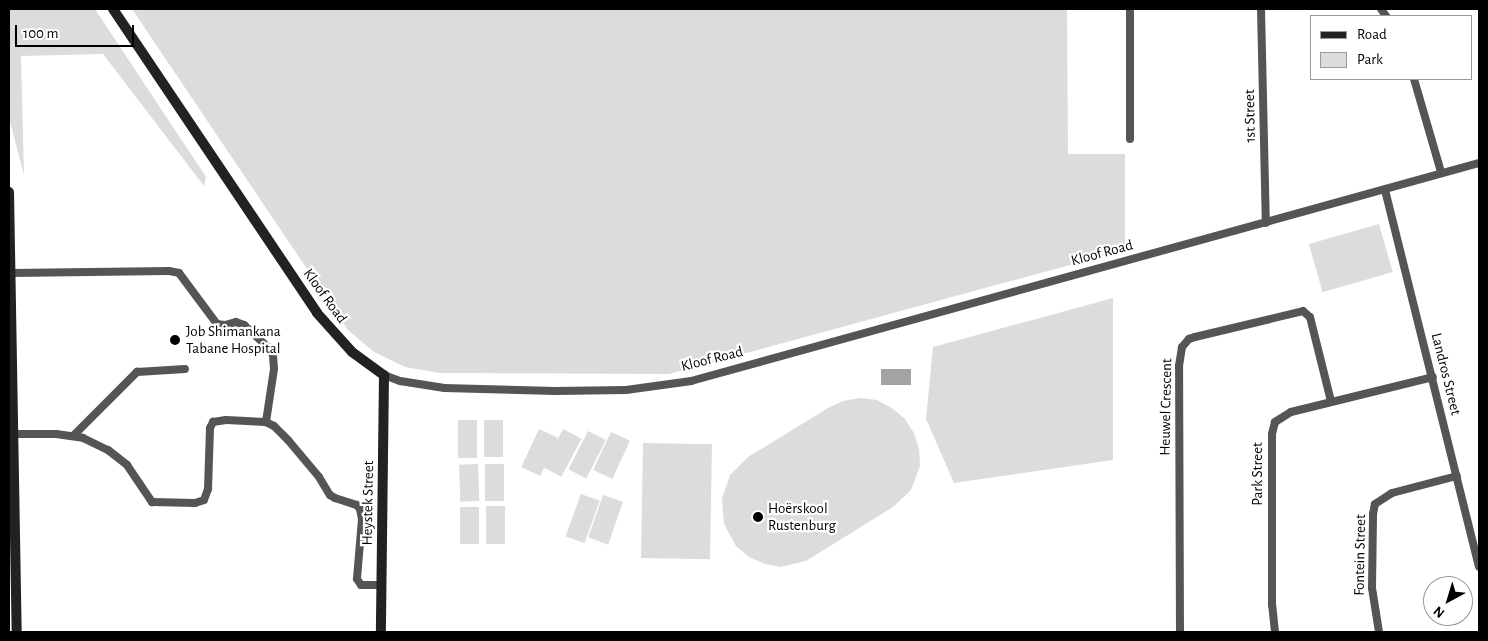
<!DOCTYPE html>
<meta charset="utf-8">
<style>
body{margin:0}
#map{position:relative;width:1488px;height:641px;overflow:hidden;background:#fff;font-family:"Alegreya Sans",sans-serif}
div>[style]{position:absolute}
.green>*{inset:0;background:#dcdcdc;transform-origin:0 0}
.water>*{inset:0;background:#a3a3a3;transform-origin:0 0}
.street>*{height:8px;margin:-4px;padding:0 4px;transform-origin:4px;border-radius:4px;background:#555}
.secondary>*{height:10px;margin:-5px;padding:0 5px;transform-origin:5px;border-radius:5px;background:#222}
.dots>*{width:14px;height:14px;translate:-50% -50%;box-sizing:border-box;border:2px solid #fff;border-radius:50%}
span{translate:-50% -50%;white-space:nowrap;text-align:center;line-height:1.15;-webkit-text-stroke:4.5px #fff;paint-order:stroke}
.street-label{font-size:15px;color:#000}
.poi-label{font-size:15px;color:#000}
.left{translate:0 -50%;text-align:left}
.frame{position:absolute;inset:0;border:10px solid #000;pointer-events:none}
.legend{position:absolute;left:1310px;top:15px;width:162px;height:65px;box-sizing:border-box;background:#fff;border:1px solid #999;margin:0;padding:6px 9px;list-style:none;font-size:15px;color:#000}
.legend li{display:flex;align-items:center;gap:10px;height:25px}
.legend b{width:25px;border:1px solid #999}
.north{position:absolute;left:1423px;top:576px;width:50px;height:50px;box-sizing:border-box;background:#fff;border:1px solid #999;border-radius:50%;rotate:219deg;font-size:14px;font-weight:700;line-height:20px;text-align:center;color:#000}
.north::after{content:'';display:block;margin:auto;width:18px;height:22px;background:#000;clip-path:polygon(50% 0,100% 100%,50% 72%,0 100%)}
.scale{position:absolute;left:15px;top:25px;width:119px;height:22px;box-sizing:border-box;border:2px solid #000;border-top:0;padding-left:6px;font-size:15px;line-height:18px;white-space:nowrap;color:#000;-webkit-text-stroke:4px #fff;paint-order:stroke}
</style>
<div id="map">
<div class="green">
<i style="clip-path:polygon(9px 9px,95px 9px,206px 177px,204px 186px,103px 54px,21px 56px,24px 175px,9px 118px)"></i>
<i style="clip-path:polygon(132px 9px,1067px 9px,1068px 154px,1125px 154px,1125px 250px,669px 374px,440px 373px,405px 367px,374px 352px,348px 330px)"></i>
<i style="left:1379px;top:224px;width:50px;height:73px;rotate:74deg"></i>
<i style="clip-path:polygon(1113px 298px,1113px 460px,954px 483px,926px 419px,933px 347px)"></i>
<i style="clip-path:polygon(860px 398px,877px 400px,892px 408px,905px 419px,914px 433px,919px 449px,920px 466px,911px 490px,893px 507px,806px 561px,781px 567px,765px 564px,749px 557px,736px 546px,724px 524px,722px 499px,730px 475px,748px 457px,828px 408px,843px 401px)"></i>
<i style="left:458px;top:420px;width:19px;height:38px"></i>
<i style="left:484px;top:420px;width:19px;height:37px"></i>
<i style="left:539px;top:429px;width:21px;height:42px;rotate:25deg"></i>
<i style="left:563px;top:429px;width:21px;height:43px;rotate:28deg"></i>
<i style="left:588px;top:431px;width:20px;height:43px;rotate:27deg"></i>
<i style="left:611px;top:432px;width:21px;height:42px;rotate:25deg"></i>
<i style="left:643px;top:443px;width:69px;height:115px;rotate:1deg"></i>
<i style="left:478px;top:464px;width:37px;height:19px;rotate:88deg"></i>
<i style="left:485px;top:464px;width:19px;height:37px"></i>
<i style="left:581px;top:494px;width:20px;height:45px;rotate:20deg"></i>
<i style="left:603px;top:495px;width:21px;height:45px;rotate:19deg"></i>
<i style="left:505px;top:506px;width:38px;height:19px;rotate:90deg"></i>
<i style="left:460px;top:507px;width:19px;height:37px"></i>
</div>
<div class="water">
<i style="left:911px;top:369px;width:16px;height:30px;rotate:90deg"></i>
</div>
<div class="street">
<i style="left:1130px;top:9px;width:130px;rotate:90deg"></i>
<i style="left:1261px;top:9px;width:214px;rotate:88.7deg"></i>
<i style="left:1381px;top:9px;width:9px;rotate:54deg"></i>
<i style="left:1414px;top:79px;width:97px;rotate:73.8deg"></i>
<i style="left:1385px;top:190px;width:388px;rotate:76deg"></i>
<i style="left:11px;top:273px;width:158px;rotate:-0.7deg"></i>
<i style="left:169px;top:271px;width:10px;rotate:11deg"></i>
<i style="left:179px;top:273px;width:64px;rotate:53.3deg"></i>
<i style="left:217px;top:324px;width:8px;rotate:7deg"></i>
<i style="left:225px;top:325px;width:11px;rotate:-15deg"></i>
<i style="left:236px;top:322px;width:9px;rotate:21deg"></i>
<i style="left:244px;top:325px;width:33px;rotate:43deg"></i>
<i style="left:268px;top:347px;width:9px;rotate:58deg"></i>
<i style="left:273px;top:355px;width:14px;rotate:86deg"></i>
<i style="left:274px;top:369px;width:54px;rotate:98.6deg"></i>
<i style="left:384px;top:375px;width:17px;rotate:21deg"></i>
<i style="left:400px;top:381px;width:45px;rotate:9deg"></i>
<i style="left:444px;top:388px;width:111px;rotate:1.5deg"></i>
<i style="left:555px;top:391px;width:71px;rotate:-0.8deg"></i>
<i style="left:626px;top:390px;width:66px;rotate:-7.9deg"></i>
<i style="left:691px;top:381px;width:818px;rotate:-15.46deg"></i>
<i style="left:14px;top:434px;width:42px"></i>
<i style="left:56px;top:434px;width:27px;rotate:8deg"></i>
<i style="left:83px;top:438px;width:28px;rotate:26deg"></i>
<i style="left:108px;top:450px;width:24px;rotate:38deg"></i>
<i style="left:127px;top:465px;width:45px;rotate:56deg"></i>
<i style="left:152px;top:502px;width:43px;rotate:1.3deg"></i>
<i style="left:195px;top:503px;width:9px;rotate:-18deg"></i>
<i style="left:204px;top:500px;width:12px;rotate:-70deg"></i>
<i style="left:208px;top:489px;width:61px;rotate:-88.1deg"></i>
<i style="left:210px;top:428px;width:7px;rotate:-63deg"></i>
<i style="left:213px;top:422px;width:13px;rotate:-9deg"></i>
<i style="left:226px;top:420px;width:40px;rotate:2.9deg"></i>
<i style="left:266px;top:422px;width:9px;rotate:27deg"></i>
<i style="left:274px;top:426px;width:20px;rotate:45deg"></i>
<i style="left:288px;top:440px;width:48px;rotate:50deg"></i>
<i style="left:319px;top:477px;width:21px;rotate:59deg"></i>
<i style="left:330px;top:495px;width:6px;rotate:31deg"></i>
<i style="left:335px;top:498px;width:23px;rotate:18deg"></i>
<i style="left:357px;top:505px;width:5px;rotate:53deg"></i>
<i style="left:360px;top:509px;width:10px;rotate:79deg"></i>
<i style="left:362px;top:519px;width:60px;rotate:94.8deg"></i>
<i style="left:357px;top:579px;width:7px;rotate:56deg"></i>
<i style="left:361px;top:585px;width:21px"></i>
<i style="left:73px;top:436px;width:91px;rotate:-45deg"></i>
<i style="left:137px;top:372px;width:48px;rotate:-3.6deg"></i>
<i style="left:1180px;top:632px;width:266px;rotate:-90.2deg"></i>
<i style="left:1179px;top:366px;width:19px;rotate:-81deg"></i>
<i style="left:1182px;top:347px;width:11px;rotate:-49deg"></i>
<i style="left:1189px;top:339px;width:6px;rotate:-18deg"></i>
<i style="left:1195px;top:337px;width:111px;rotate:-13.5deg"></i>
<i style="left:1303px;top:311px;width:9px;rotate:41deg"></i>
<i style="left:1310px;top:317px;width:87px;rotate:76deg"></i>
<i style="left:1275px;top:632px;width:27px;rotate:-96deg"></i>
<i style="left:1272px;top:605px;width:171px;rotate:-90deg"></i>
<i style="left:1272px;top:434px;width:12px;rotate:-76deg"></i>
<i style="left:1275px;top:422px;width:19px;rotate:-32deg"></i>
<i style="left:1291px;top:412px;width:146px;rotate:-13.8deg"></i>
<i style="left:1379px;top:632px;width:45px;rotate:-99deg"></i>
<i style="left:1372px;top:588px;width:74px;rotate:-89.2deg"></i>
<i style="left:1373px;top:514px;width:10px;rotate:-79deg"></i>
<i style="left:1375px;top:504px;width:20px;rotate:-33deg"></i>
<i style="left:1392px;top:493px;width:67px;rotate:-14.7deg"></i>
</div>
<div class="secondary">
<i style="left:113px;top:9px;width:366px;rotate:56.1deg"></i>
<i style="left:317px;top:313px;width:52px;rotate:48.1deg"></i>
<i style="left:352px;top:352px;width:39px;rotate:36deg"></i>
<i style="left:384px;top:375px;width:257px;rotate:90.7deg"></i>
<i style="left:9px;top:192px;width:440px;rotate:89deg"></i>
</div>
<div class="dots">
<i style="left:175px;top:340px;background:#000"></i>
<i style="left:758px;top:517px;background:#000"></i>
</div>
<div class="street-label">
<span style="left:1250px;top:116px;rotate:-91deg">1st Street</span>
<span style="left:1102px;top:253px;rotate:-15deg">Kloof Road</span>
<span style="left:325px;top:296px;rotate:54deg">Kloof Road</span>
<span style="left:712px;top:359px;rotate:-14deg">Kloof Road</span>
<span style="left:1446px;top:374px;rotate:76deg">Landros Street</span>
<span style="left:1166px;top:407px;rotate:-89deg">Heuwel Crescent</span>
<span style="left:1258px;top:474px;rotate:-90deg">Park Street</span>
<span style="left:368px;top:503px;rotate:-89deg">Heystek Street</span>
<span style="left:1360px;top:555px;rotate:-89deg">Fontein Street</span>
</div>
<div class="poi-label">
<span class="left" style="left:186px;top:340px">Job Shimankana<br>Tabane Hospital</span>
<span class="left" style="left:768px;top:517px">Hoërskool<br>Rustenburg</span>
</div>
<div class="frame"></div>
<ul class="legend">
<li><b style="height:6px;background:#222"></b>Road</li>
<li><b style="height:14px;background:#dcdcdc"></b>Park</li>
</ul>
<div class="north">N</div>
<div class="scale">100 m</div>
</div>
